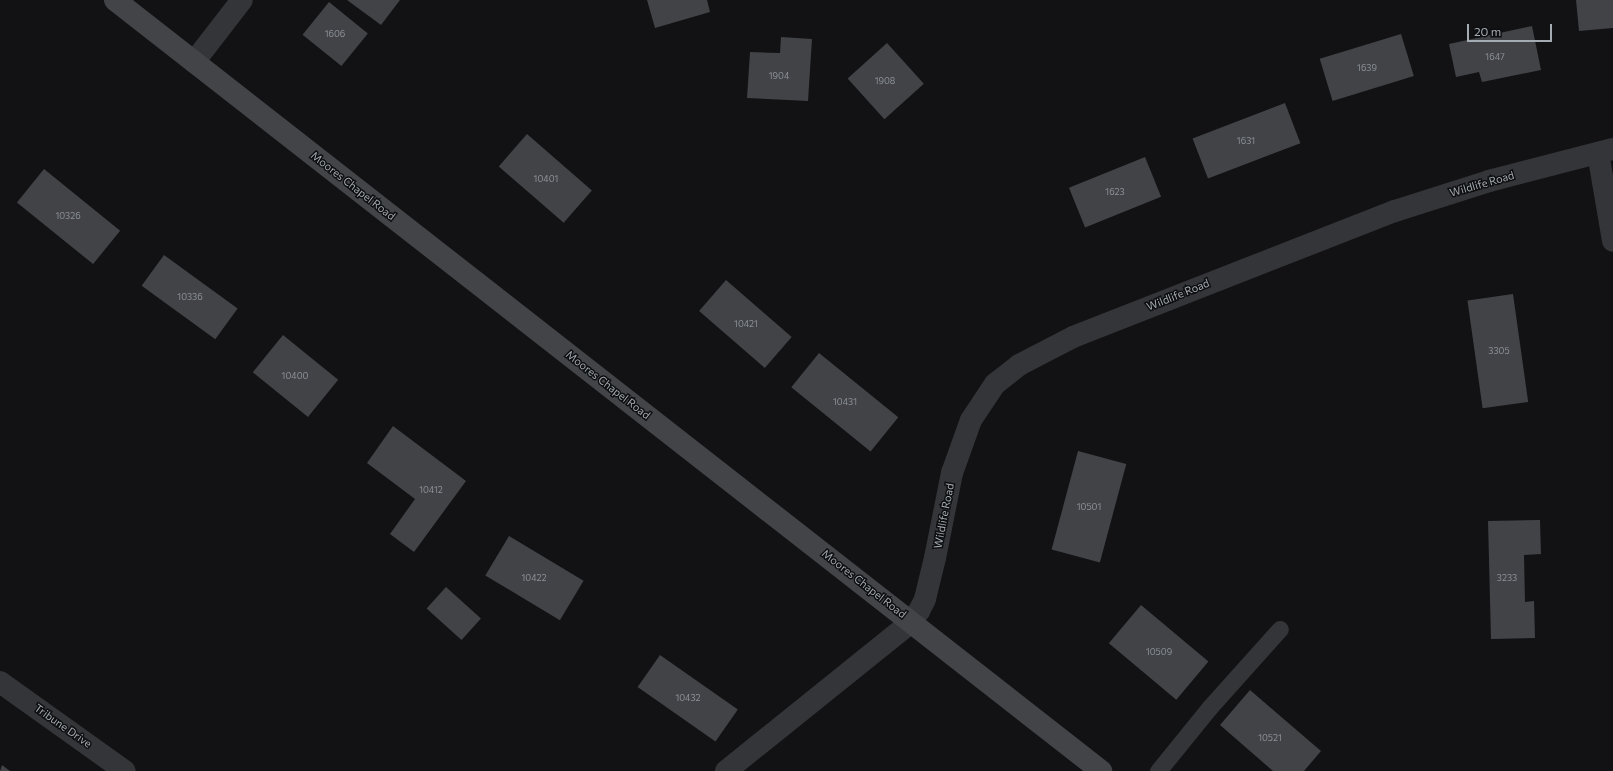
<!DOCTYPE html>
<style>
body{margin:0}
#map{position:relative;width:1613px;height:771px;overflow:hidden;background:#121214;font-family:Commissioner,sans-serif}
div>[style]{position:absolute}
.building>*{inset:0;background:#414347;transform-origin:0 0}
.service>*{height:17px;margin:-8.5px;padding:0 8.5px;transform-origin:8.5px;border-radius:8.5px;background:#343538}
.minor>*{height:22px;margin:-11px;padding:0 11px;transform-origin:11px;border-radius:11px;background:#343538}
.secondary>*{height:22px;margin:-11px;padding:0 11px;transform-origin:11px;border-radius:11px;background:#424448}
span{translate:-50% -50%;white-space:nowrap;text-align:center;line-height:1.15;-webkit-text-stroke:3px #0d0e0f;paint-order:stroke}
.number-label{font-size:9px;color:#8c9198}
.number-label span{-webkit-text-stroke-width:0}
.street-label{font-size:11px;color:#a5abb3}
.scale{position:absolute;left:1467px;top:24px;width:85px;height:18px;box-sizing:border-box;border:2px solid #a5abb3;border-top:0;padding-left:5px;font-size:12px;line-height:14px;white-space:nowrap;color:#a5abb3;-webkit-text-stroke:3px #0d0e0f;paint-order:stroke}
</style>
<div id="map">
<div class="building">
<i style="clip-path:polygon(347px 0,400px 0,381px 25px)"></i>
<i style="clip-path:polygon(647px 0,707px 0,710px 12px,655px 28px)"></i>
<i style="clip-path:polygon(1576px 0,1613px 0,1613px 28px,1579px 31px)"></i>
<i style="left:329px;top:2px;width:50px;height:42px;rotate:39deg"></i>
<i style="clip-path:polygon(1532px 26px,1541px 70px,1482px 82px,1479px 72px,1456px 77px,1449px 44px)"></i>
<i style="left:1401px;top:34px;width:44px;height:85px;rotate:73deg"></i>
<i style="clip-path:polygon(781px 37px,812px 39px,808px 101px,747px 98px,750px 52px,780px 53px)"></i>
<i style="left:887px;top:43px;width:55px;height:53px;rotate:48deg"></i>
<i style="left:1285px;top:103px;width:43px;height:99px;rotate:69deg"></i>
<i style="left:527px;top:134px;width:86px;height:43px;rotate:41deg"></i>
<i style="left:1145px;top:157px;width:43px;height:82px;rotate:68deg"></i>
<i style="left:44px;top:169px;width:98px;height:43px;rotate:39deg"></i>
<i style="left:164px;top:255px;width:91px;height:38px;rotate:36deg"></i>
<i style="left:726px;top:280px;width:87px;height:41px;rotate:41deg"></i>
<i style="left:1513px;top:294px;width:109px;height:46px;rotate:82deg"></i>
<i style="left:283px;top:335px;width:71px;height:48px;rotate:39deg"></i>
<i style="left:819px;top:353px;width:102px;height:44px;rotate:39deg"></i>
<i style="clip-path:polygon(393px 426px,466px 481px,414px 552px,390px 534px,415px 499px,367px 463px)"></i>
<i style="left:1078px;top:451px;width:50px;height:102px;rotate:15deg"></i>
<i style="clip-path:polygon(1540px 520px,1541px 554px,1524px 555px,1525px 602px,1534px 601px,1535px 638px,1491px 639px,1488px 521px)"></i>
<i style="left:509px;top:536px;width:87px;height:46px;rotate:31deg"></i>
<i style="left:446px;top:587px;width:47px;height:29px;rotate:42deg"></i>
<i style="left:1141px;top:605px;width:88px;height:50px;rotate:40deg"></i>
<i style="left:660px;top:655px;width:95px;height:39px;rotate:35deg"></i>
<i style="clip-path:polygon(1250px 690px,1321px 751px,1304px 771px,1273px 771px,1220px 725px)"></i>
<i style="clip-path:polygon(2px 765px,10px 771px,0 771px)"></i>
</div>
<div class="service">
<i style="left:1158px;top:771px;width:81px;rotate:-51deg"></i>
<i style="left:1209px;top:708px;width:106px;rotate:-48.1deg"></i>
</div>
<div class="minor">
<i style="left:194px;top:62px;width:78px;rotate:-52.3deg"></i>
<i style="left:1598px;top:153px;width:89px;rotate:80.3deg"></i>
<i style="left:0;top:682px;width:153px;rotate:35.5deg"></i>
<i style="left:726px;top:771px;width:238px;rotate:-38.8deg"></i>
<i style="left:911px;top:622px;width:14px;rotate:-54deg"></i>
<i style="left:919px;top:611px;width:13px;rotate:-63deg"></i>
<i style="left:925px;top:599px;width:42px;rotate:-76.3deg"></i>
<i style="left:935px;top:558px;width:87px;rotate:-78.7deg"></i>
<i style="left:952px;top:473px;width:56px;rotate:-70.3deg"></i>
<i style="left:971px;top:420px;width:43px;rotate:-56.3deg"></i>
<i style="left:995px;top:384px;width:31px;rotate:-38deg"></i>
<i style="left:1019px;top:365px;width:61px;rotate:-27.4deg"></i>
<i style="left:1073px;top:337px;width:346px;rotate:-21.4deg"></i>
<i style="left:1395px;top:211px;width:99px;rotate:-17.7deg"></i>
<i style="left:1489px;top:181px;width:128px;rotate:-14.5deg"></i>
</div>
<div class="secondary">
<i style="left:115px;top:0;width:1252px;rotate:38.02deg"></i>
</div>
<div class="number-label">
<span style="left:335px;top:34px">1606</span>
<span style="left:1495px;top:57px">1647</span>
<span style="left:1367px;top:68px">1639</span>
<span style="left:779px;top:76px">1904</span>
<span style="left:885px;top:81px">1908</span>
<span style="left:1246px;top:141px">1631</span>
<span style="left:546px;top:179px">10401</span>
<span style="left:1115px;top:192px">1623</span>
<span style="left:68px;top:216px">10326</span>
<span style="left:190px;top:297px">10336</span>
<span style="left:746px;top:324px">10421</span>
<span style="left:1499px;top:351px">3305</span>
<span style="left:295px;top:376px">10400</span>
<span style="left:845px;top:402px">10431</span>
<span style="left:431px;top:490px">10412</span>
<span style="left:1089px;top:507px">10501</span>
<span style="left:534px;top:578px">10422</span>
<span style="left:1507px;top:578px">3233</span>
<span style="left:1159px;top:652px">10509</span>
<span style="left:688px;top:698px">10432</span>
<span style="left:1270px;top:738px">10521</span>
</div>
<div class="street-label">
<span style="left:1482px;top:184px;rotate:-16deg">Wildlife Road</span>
<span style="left:353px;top:186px;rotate:38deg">Moores Chapel Road</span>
<span style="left:1178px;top:295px;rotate:-22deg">Wildlife Road</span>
<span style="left:608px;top:385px;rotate:38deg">Moores Chapel Road</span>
<span style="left:944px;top:516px;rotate:-79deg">Wildlife Road</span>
<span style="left:864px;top:584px;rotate:38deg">Moores Chapel Road</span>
<span style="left:63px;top:726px;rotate:35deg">Tribune Drive</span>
</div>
<div class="scale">20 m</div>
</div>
